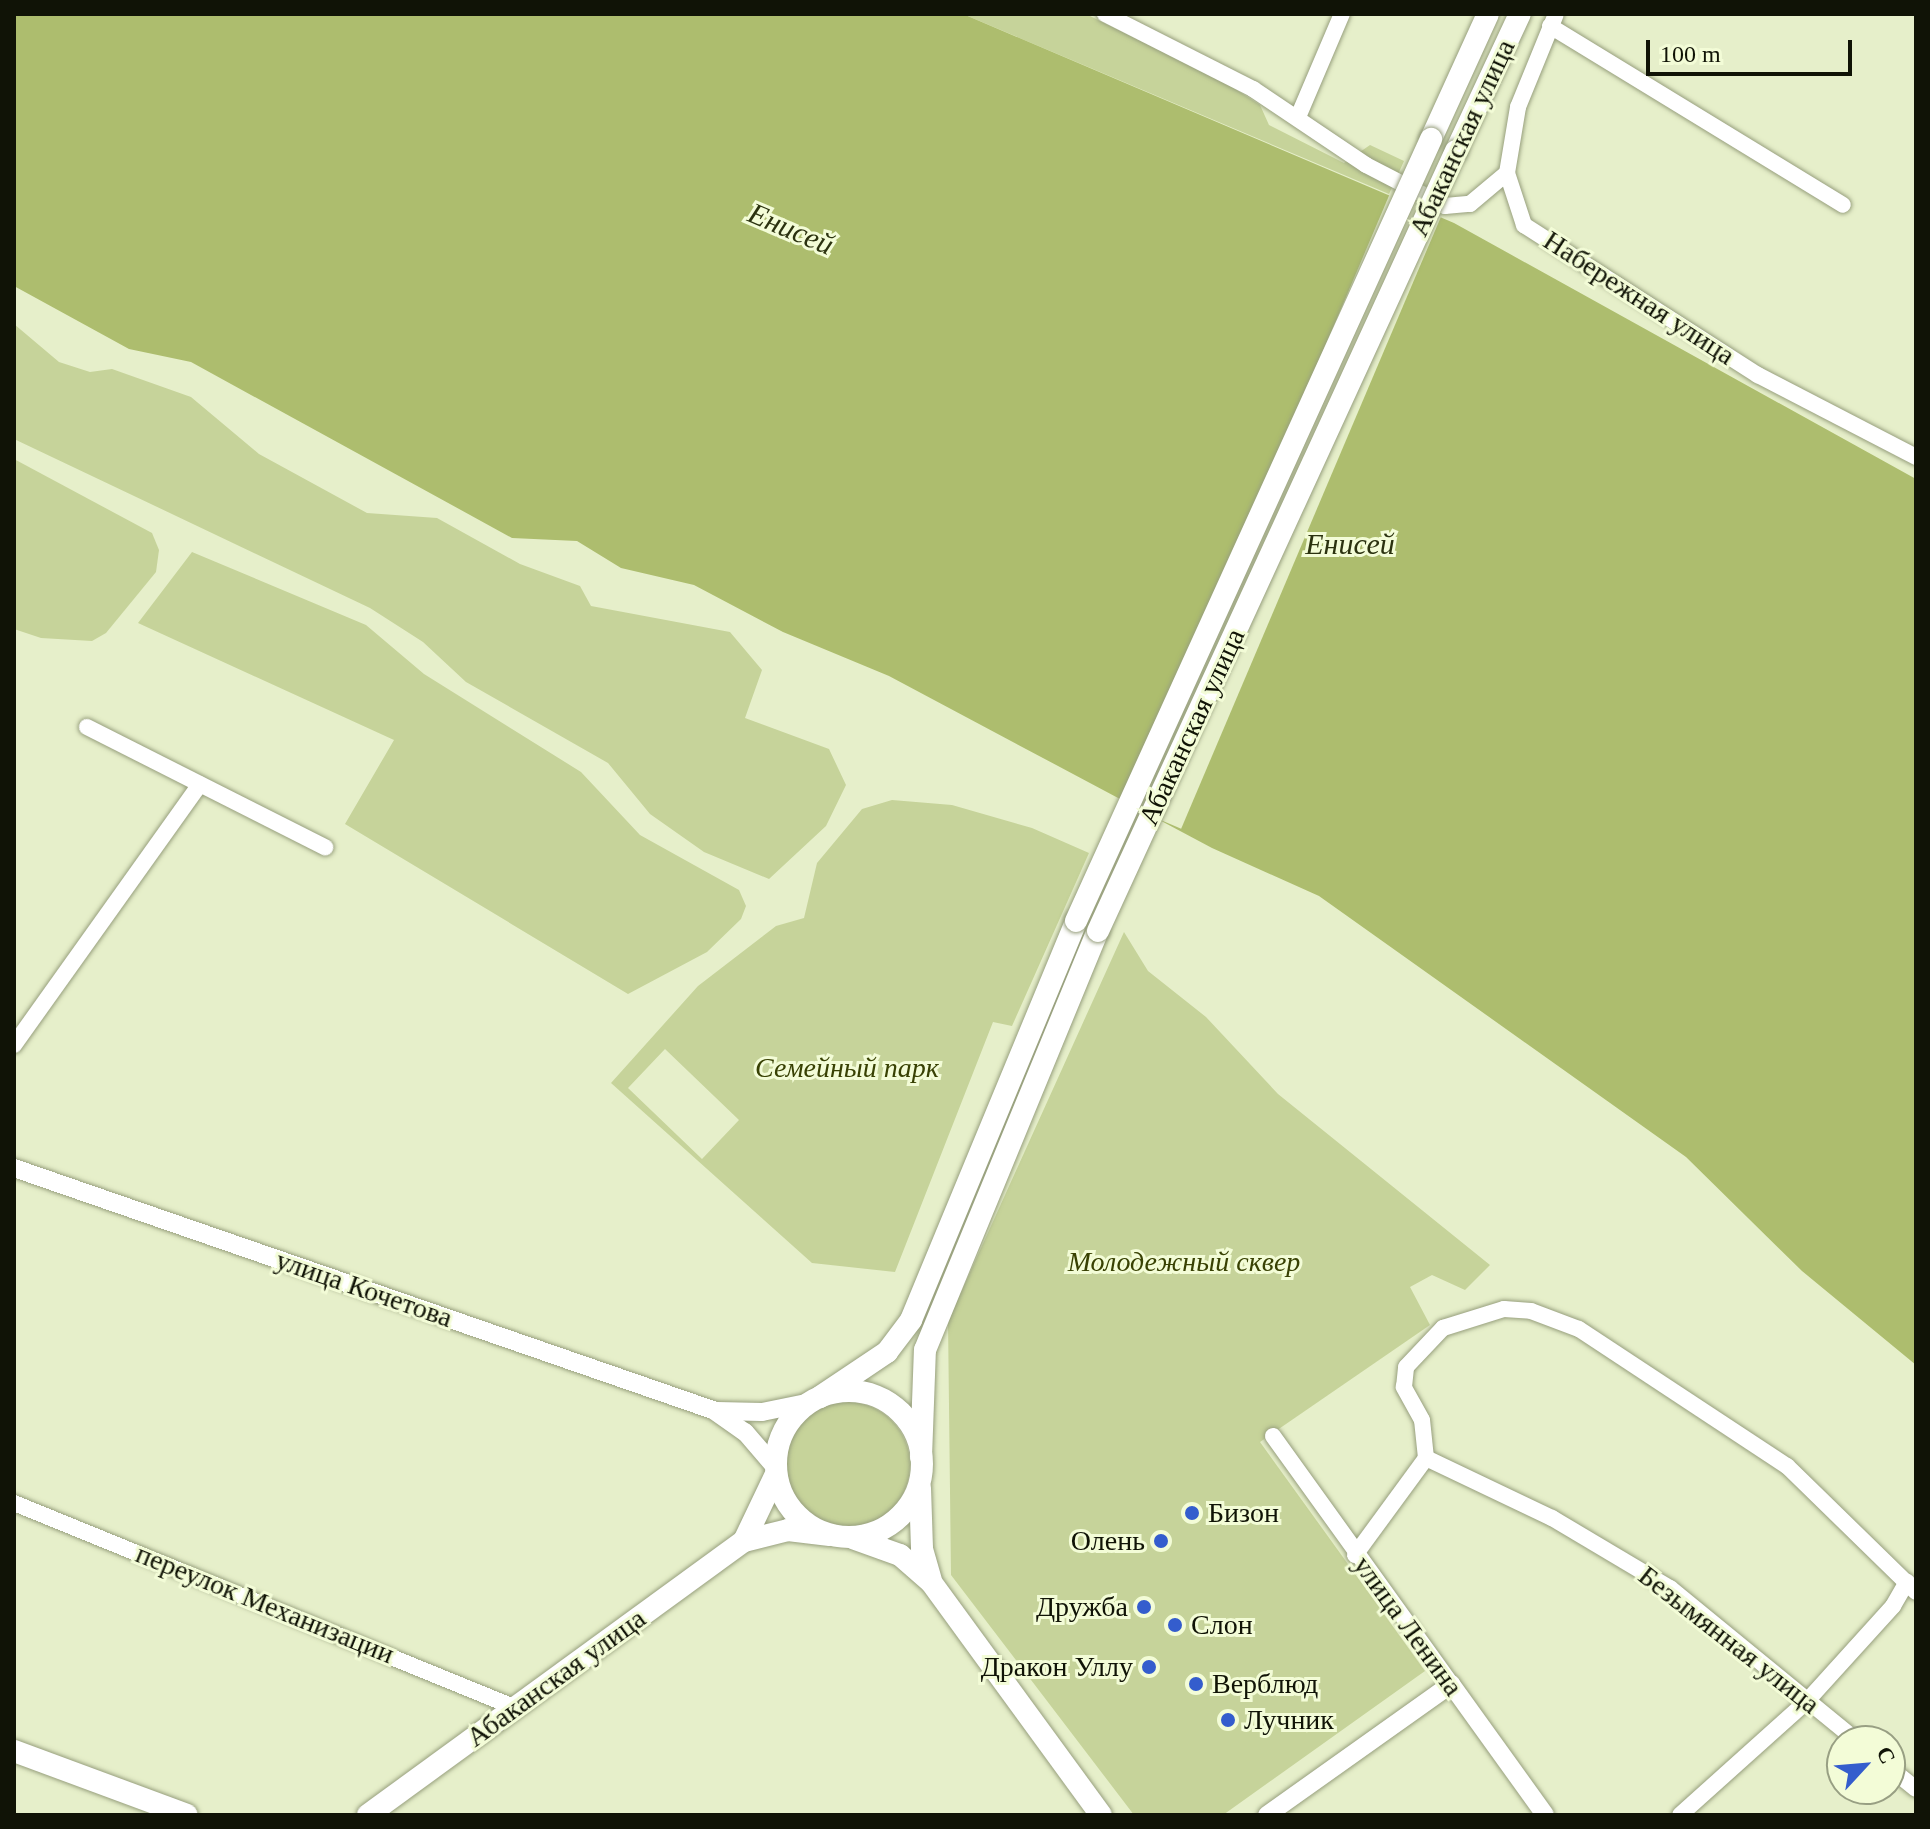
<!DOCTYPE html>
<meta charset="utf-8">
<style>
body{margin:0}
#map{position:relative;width:1930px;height:1829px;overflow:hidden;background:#e6efca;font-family:Georgia,serif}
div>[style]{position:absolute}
.green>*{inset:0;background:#c6d39a}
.round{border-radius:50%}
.water>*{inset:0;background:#adbd6e}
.pier>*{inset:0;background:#e6efca;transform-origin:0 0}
.roads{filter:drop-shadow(0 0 2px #979f7d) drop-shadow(0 0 2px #979f7d)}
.minor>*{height:16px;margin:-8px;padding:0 8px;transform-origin:8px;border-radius:8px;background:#fff}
.tertiary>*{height:18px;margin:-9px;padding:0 9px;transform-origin:9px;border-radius:9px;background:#fff}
.secondary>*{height:22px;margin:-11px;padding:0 11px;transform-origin:11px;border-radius:11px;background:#fff}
.secondary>.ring{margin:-11px;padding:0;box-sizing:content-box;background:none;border:22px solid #fff;border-radius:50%}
.bridges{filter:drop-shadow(0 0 2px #979f7d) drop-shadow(0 0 2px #979f7d)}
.secondary-bridge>*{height:22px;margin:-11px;padding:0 11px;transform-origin:11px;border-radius:11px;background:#fff}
.dots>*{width:22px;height:22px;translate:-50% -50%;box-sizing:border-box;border:4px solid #f3fcd7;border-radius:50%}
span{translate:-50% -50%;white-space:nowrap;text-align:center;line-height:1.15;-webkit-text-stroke:6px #f3fcd7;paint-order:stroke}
.street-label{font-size:28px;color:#101306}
.park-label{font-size:28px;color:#384103;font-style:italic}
.poi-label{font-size:28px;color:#101306}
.left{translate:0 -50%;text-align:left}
.right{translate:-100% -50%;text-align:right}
.water-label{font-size:30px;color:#2b320f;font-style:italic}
.frame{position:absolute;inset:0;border:16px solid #101306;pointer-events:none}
.north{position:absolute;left:1826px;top:1725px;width:80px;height:80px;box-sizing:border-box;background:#f3fcd7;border:2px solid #989f83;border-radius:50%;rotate:64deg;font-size:22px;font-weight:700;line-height:32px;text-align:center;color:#101306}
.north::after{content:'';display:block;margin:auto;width:28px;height:36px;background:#345dcd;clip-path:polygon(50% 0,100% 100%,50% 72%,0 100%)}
.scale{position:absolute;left:1646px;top:40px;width:206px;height:36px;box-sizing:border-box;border:4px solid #101306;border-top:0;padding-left:10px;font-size:24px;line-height:28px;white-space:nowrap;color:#101306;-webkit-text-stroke:6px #f3fcd7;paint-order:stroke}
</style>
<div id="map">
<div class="green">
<i style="clip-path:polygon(963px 14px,1086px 14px,1229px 85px,1260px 105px,1269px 125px,1344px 163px,1370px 145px,1404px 161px,1389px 194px)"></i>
<i style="clip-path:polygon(14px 324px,59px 362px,90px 372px,112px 369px,191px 397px,259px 454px,367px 513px,437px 518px,520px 564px,580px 586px,591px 606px,730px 632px,762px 670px,745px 718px,829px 749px,846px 785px,826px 826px,769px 879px,704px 852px,650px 814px,608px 763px,466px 682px,423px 642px,370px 608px,14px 439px)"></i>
<i style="clip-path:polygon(14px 459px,152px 533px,159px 550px,156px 572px,106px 633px,92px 641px,41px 638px,14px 629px)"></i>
<i style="clip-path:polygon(192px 552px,366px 625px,424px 674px,581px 772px,640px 835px,739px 890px,746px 906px,741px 919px,707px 952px,628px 994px,345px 824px,394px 740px,138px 623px)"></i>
<i style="clip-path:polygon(evenodd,892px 800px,952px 805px,1032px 828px,1089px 853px,1012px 1026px,993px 1022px,895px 1272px,812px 1263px,611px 1083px,698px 986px,776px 926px,804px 918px,817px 863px,862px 809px,892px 800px,665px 1049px,739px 1120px,702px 1159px,628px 1088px,665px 1049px)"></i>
<i style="clip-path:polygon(1124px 932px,1148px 971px,1206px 1017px,1278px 1094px,1490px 1265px,1465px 1290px,1432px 1275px,1410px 1287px,1430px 1325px,1260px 1442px,1425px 1671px,1223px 1815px,1134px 1815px,951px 1575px,948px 1321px)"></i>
<i class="round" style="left:784px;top:1402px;width:126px;height:126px"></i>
</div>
<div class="water">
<i style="clip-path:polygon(14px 14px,963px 14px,1454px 223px,1916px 479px,1916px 1365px,1802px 1271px,1686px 1157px,1319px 896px,1212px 848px,889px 676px,783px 632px,694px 585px,621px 568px,577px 541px,512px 538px,191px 362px,129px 349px,14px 286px)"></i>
</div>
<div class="pier">
<i style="left:1391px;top:191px;width:56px;height:669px;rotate:23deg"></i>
</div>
<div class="roads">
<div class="minor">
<i style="left:1105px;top:14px;width:166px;rotate:26.9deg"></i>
<i style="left:1253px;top:89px;width:136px;rotate:33.9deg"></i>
<i style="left:1366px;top:165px;width:89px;rotate:27.4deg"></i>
<i style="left:1445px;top:206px;width:25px;rotate:-5deg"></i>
<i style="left:1470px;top:204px;width:48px;rotate:-40deg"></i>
<i style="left:1550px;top:26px;width:343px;rotate:31.4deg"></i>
<i style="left:1298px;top:117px;width:112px;rotate:-66.9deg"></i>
<i style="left:1507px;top:173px;width:55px;rotate:71.9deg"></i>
<i style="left:1524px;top:225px;width:278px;rotate:32.7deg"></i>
<i style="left:1758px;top:375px;width:178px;rotate:27.4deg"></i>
<i style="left:1507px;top:173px;width:67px;rotate:-80.5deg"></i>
<i style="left:1518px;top:107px;width:100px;rotate:-67.8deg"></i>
<i style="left:87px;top:727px;width:267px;rotate:26.8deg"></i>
<i style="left:14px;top:1045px;width:320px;rotate:-54.5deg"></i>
<i style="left:1273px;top:1436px;width:305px;rotate:54.3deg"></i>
<i style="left:1426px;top:1458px;width:140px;rotate:25.5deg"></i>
<i style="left:1552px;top:1518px;width:137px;rotate:30.7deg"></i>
<i style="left:1670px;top:1588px;width:242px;rotate:39.3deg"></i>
<i style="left:14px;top:1503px;width:542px;rotate:22.21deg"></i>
<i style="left:1355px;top:1555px;width:120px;rotate:-53.8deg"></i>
<i style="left:1426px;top:1458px;width:38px;rotate:-96deg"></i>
<i style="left:1422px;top:1420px;width:38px;rotate:-119deg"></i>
<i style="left:1404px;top:1387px;width:20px;rotate:-84deg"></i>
<i style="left:1406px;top:1367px;width:54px;rotate:-46.5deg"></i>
<i style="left:1443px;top:1328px;width:64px;rotate:-17.3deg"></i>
<i style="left:1504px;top:1309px;width:27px;rotate:4deg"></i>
<i style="left:1531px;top:1311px;width:51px;rotate:20.6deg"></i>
<i style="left:1579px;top:1329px;width:249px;rotate:33.4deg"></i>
<i style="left:1787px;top:1466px;width:180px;rotate:44.3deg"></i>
<i style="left:1890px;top:1768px;width:33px;rotate:39deg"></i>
<i style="left:1680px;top:1815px;width:171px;rotate:-41.9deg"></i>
<i style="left:1807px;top:1701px;width:128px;rotate:-47.8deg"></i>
<i style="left:1893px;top:1606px;width:28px;rotate:-60deg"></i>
</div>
<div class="tertiary">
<i style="left:14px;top:1168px;width:740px;rotate:19.1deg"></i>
<i style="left:713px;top:1410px;width:39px;rotate:35deg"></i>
<i style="left:745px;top:1432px;width:48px;rotate:49.3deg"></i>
<i style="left:717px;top:1411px;width:45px;rotate:1.3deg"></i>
<i style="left:762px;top:1412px;width:50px;rotate:-11.5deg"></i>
<i style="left:1267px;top:1815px;width:226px;rotate:-35.4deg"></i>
<i style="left:1451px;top:1684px;width:161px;rotate:54.3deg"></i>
</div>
<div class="secondary">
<i style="left:1431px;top:139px;width:137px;rotate:-65.5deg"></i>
<i style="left:1456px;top:151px;width:151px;rotate:-65deg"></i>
<i class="ring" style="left:776px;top:1391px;width:124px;height:124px"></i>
<i style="left:820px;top:1397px;width:81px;rotate:-33.9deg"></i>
<i style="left:887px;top:1352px;width:40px;rotate:-53deg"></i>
<i style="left:911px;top:1320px;width:432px;rotate:-67.5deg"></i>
<i style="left:921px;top:1457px;width:107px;rotate:-87.9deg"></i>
<i style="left:925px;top:1350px;width:453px;rotate:-67.6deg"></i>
<i style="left:920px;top:1488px;width:61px;rotate:88.1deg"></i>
<i style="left:922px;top:1549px;width:32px;rotate:74deg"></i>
<i style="left:855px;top:1539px;width:48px;rotate:19.6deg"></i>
<i style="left:900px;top:1555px;width:41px;rotate:41.1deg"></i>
<i style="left:931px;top:1582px;width:288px;rotate:53.9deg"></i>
<i style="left:744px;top:1541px;width:74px;rotate:-64.5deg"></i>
<i style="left:14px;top:1751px;width:184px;rotate:20.3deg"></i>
<i style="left:368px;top:1815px;width:465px;rotate:-36.1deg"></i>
<i style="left:744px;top:1541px;width:45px;rotate:-14deg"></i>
<i style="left:788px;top:1530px;width:42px;rotate:6.8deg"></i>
</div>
</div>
<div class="bridges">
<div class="secondary-bridge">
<i style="left:1076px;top:921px;width:859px;rotate:-65.58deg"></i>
<i style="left:1098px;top:931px;width:858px;rotate:-65.35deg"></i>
</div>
</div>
<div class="dots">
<i style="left:1192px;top:1513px;background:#345dcd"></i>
<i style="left:1161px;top:1541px;background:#345dcd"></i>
<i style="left:1144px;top:1607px;background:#345dcd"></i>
<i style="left:1175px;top:1625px;background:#345dcd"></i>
<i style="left:1149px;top:1667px;background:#345dcd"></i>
<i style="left:1196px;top:1684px;background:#345dcd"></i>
<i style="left:1228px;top:1720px;background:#345dcd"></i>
</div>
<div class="street-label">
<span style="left:1462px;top:138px;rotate:-65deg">Абаканская улица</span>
<span style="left:1639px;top:298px;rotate:33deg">Набережная улица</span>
<span style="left:1192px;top:727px;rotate:-65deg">Абаканская улица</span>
<span style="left:364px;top:1289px;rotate:19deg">улица Кочетова</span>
<span style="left:265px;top:1604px;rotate:22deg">переулок Механизации</span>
<span style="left:1408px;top:1626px;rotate:54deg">улица Ленина</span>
<span style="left:1729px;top:1640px;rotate:38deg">Безымянная улица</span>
<span style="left:556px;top:1678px;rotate:-36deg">Абаканская улица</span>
</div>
<div class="park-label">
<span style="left:847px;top:1068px">Семейный парк</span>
<span style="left:1184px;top:1262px">Молодежный сквер</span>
</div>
<div class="poi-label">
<span class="left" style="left:1208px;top:1513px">Бизон</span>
<span class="right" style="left:1145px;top:1541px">Олень</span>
<span class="right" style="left:1128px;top:1607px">Дружба</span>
<span class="left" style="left:1191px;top:1625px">Слон</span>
<span class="right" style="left:1133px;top:1667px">Дракон Уллу</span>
<span class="left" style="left:1212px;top:1684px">Верблюд</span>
<span class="left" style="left:1244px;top:1720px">Лучник</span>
</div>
<div class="water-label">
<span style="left:791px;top:229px;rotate:23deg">Енисей</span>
<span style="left:1350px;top:544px">Енисей</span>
</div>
<div class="frame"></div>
<div class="north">С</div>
<div class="scale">100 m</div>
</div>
